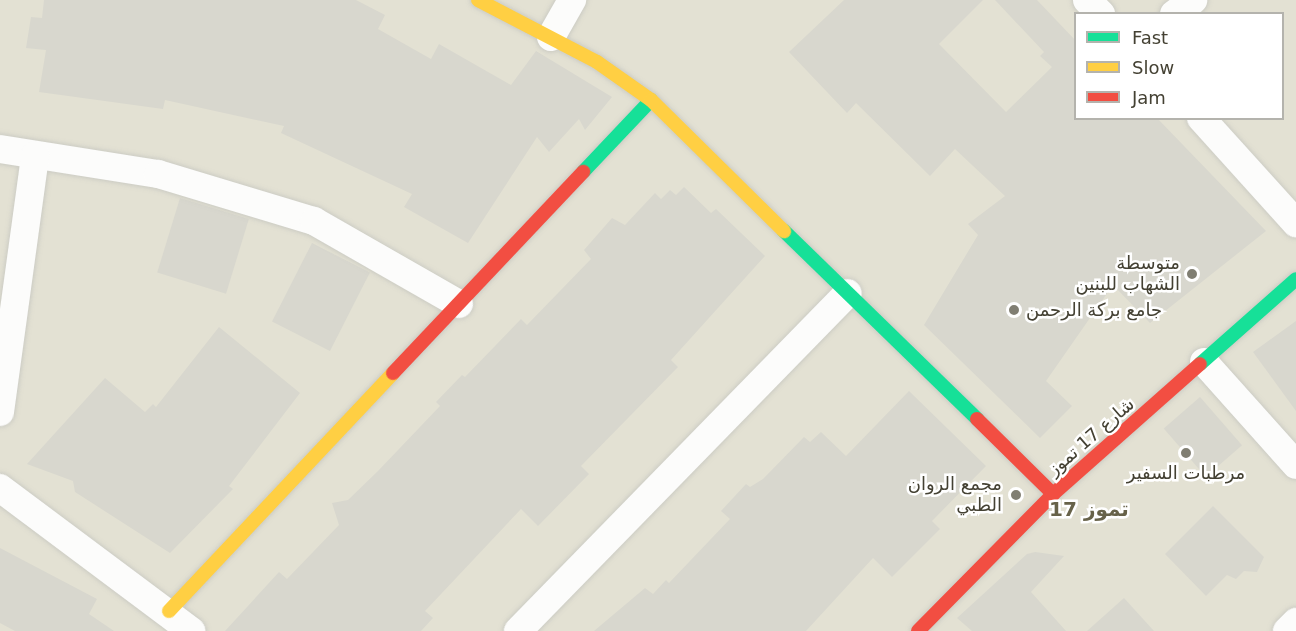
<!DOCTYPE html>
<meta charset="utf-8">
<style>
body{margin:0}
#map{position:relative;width:1296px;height:631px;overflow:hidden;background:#eeeee6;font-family:"DejaVu Sans","Noto Sans Arabic",sans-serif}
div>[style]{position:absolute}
.residential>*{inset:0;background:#e3e1d3}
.building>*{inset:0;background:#d8d7ce;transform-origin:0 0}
.roads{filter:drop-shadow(0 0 2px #ccccc4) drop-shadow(0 0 2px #ccccc4)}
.street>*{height:28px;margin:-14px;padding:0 14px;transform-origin:14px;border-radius:14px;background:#fcfcfb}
.fast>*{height:14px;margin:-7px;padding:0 7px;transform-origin:7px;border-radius:7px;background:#16e098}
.slow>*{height:14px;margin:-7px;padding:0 7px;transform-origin:7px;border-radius:7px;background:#ffcf43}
.jam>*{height:14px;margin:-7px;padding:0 7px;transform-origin:7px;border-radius:7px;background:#f24e42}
.dots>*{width:16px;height:16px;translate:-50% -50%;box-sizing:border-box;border:3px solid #fff;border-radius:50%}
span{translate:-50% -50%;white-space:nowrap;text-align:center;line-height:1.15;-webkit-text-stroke:5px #fff;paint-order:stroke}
.poi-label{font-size:18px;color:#444133}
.right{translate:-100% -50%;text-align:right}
.left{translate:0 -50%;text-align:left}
.street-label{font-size:18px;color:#444133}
.neighbourhood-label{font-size:20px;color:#676249;font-weight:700}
.legend{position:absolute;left:1074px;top:12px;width:210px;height:108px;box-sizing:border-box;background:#fff;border:2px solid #b4b3ad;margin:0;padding:8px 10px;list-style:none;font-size:18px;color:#444133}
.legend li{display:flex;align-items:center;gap:12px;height:30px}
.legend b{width:30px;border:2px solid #b4b3ad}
</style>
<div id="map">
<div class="residential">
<i style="clip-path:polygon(evenodd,0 0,1296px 0,1296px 631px,0 631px,0 0,1076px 14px,1282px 14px,1282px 118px,1076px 118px,1076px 14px)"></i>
</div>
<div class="building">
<i style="clip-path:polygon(44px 0,356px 0,385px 15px,378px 29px,431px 59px,439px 44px,511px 85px,536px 51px,612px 97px,585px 130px,579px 119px,549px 152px,537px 137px,468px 243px,404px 207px,412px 194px,281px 133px,284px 126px,165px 100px,163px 109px,39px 92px,46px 50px,26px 48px,31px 17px,42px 18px)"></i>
<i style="clip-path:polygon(844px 0,983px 0,939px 44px,1006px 112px,1052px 67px,1040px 56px,1044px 52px,995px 0,1037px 0,1076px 41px,1076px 118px,1157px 118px,1266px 231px,1150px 323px,1113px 285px,1046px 381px,1072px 406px,1040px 438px,924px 325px,978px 235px,968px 224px,1005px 196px,955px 149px,930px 176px,856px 103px,847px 113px,789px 52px)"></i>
<i style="clip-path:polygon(684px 187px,711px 213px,716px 209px,765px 256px,671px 360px,678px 367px,581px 466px,589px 474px,538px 526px,521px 509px,425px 611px,433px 618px,421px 631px,225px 631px,279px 572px,287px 579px,339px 525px,332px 503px,348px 500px,378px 471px,440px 406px,436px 402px,462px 375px,465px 377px,521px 319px,527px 325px,591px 259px,584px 250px,612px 218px,625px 225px,655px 193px,661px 199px,670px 190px,676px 195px)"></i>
<i style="left:180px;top:198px;width:72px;height:78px;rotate:17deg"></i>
<i style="left:312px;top:243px;width:65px;height:88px;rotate:27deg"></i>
<i style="clip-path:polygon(1296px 321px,1296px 411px,1253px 352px)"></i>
<i style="clip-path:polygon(219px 327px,300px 393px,229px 486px,233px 489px,170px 553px,75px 492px,73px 481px,27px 464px,105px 378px,145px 412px,153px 404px,156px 407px)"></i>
<i style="clip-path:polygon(909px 391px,986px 466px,932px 521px,940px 529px,892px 577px,873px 558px,806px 631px,594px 631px,645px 588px,653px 594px,666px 580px,669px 583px,730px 519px,721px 511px,746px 484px,750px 487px,763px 479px,804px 437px,810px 442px,821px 432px,846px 456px)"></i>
<i style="left:1200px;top:397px;width:64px;height:48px;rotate:49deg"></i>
<i style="clip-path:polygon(1213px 506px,1264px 557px,1257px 572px,1244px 571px,1236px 579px,1227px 575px,1206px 596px,1165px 554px)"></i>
<i style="clip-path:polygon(0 548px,97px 599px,89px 614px,114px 631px,15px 631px,0 623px)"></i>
<i style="clip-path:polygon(1035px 552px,1064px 556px,1031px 592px,1066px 631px,972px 631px,957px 618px,1027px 554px)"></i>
<i style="clip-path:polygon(1124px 598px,1154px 631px,1087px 631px)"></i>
</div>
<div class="roads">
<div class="street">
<i style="left:1087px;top:0;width:20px;rotate:45deg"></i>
<i style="left:1174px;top:14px;width:24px;rotate:-36deg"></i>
<i style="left:551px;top:37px;width:43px;rotate:-60.4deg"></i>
<i style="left:1201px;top:118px;width:142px;rotate:47.9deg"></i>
<i style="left:0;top:149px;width:160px;rotate:9deg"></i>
<i style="left:158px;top:174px;width:163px;rotate:16.8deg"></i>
<i style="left:314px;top:221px;width:167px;rotate:29.8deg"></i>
<i style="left:1204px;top:362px;width:138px;rotate:48.2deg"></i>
<i style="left:0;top:412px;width:259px;rotate:-82.2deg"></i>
<i style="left:0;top:488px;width:239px;rotate:36.8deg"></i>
<i style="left:518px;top:631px;width:472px;rotate:-45.7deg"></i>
<i style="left:1287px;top:631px;width:13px;rotate:-45deg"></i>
</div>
<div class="fast">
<i style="left:583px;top:172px;width:99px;rotate:-46.6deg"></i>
<i style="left:784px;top:231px;width:269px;rotate:44.2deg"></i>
<i style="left:1200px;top:364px;width:128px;rotate:-41.5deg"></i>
</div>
<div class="slow">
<i style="left:478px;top:0;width:134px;rotate:27.5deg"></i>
<i style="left:597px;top:62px;width:66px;rotate:35.1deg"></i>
<i style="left:651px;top:100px;width:187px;rotate:44.6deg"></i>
<i style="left:169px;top:611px;width:327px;rotate:-46.7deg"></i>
</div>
<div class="jam">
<i style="left:393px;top:373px;width:277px;rotate:-46.6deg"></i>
<i style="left:977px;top:419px;width:107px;rotate:44.6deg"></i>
<i style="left:918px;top:631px;width:192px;rotate:-45.4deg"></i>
<i style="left:1053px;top:494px;width:196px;rotate:-41.5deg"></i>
</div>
</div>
<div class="dots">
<i style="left:1192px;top:274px;background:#807e72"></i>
<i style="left:1014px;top:310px;background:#807e72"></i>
<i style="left:1186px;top:453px;background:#807e72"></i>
<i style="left:1016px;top:495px;background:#807e72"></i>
</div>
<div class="poi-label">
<span class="right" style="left:1180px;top:274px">متوسطة<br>الشهاب للبنين</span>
<span class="left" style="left:1026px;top:310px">جامع بركة الرحمن</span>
<span style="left:1186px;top:473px">مرطبات السفير</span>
<span class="right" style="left:1002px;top:495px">مجمع الروان<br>الطبي</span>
</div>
<div class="street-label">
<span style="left:1091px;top:437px;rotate:-41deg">شارع 17 تموز</span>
</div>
<div class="neighbourhood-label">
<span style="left:1089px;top:509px">17 تموز</span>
</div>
<ul class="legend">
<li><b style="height:8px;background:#16e098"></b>Fast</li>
<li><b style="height:8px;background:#ffcf43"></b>Slow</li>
<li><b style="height:8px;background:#f24e42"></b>Jam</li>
</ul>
</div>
